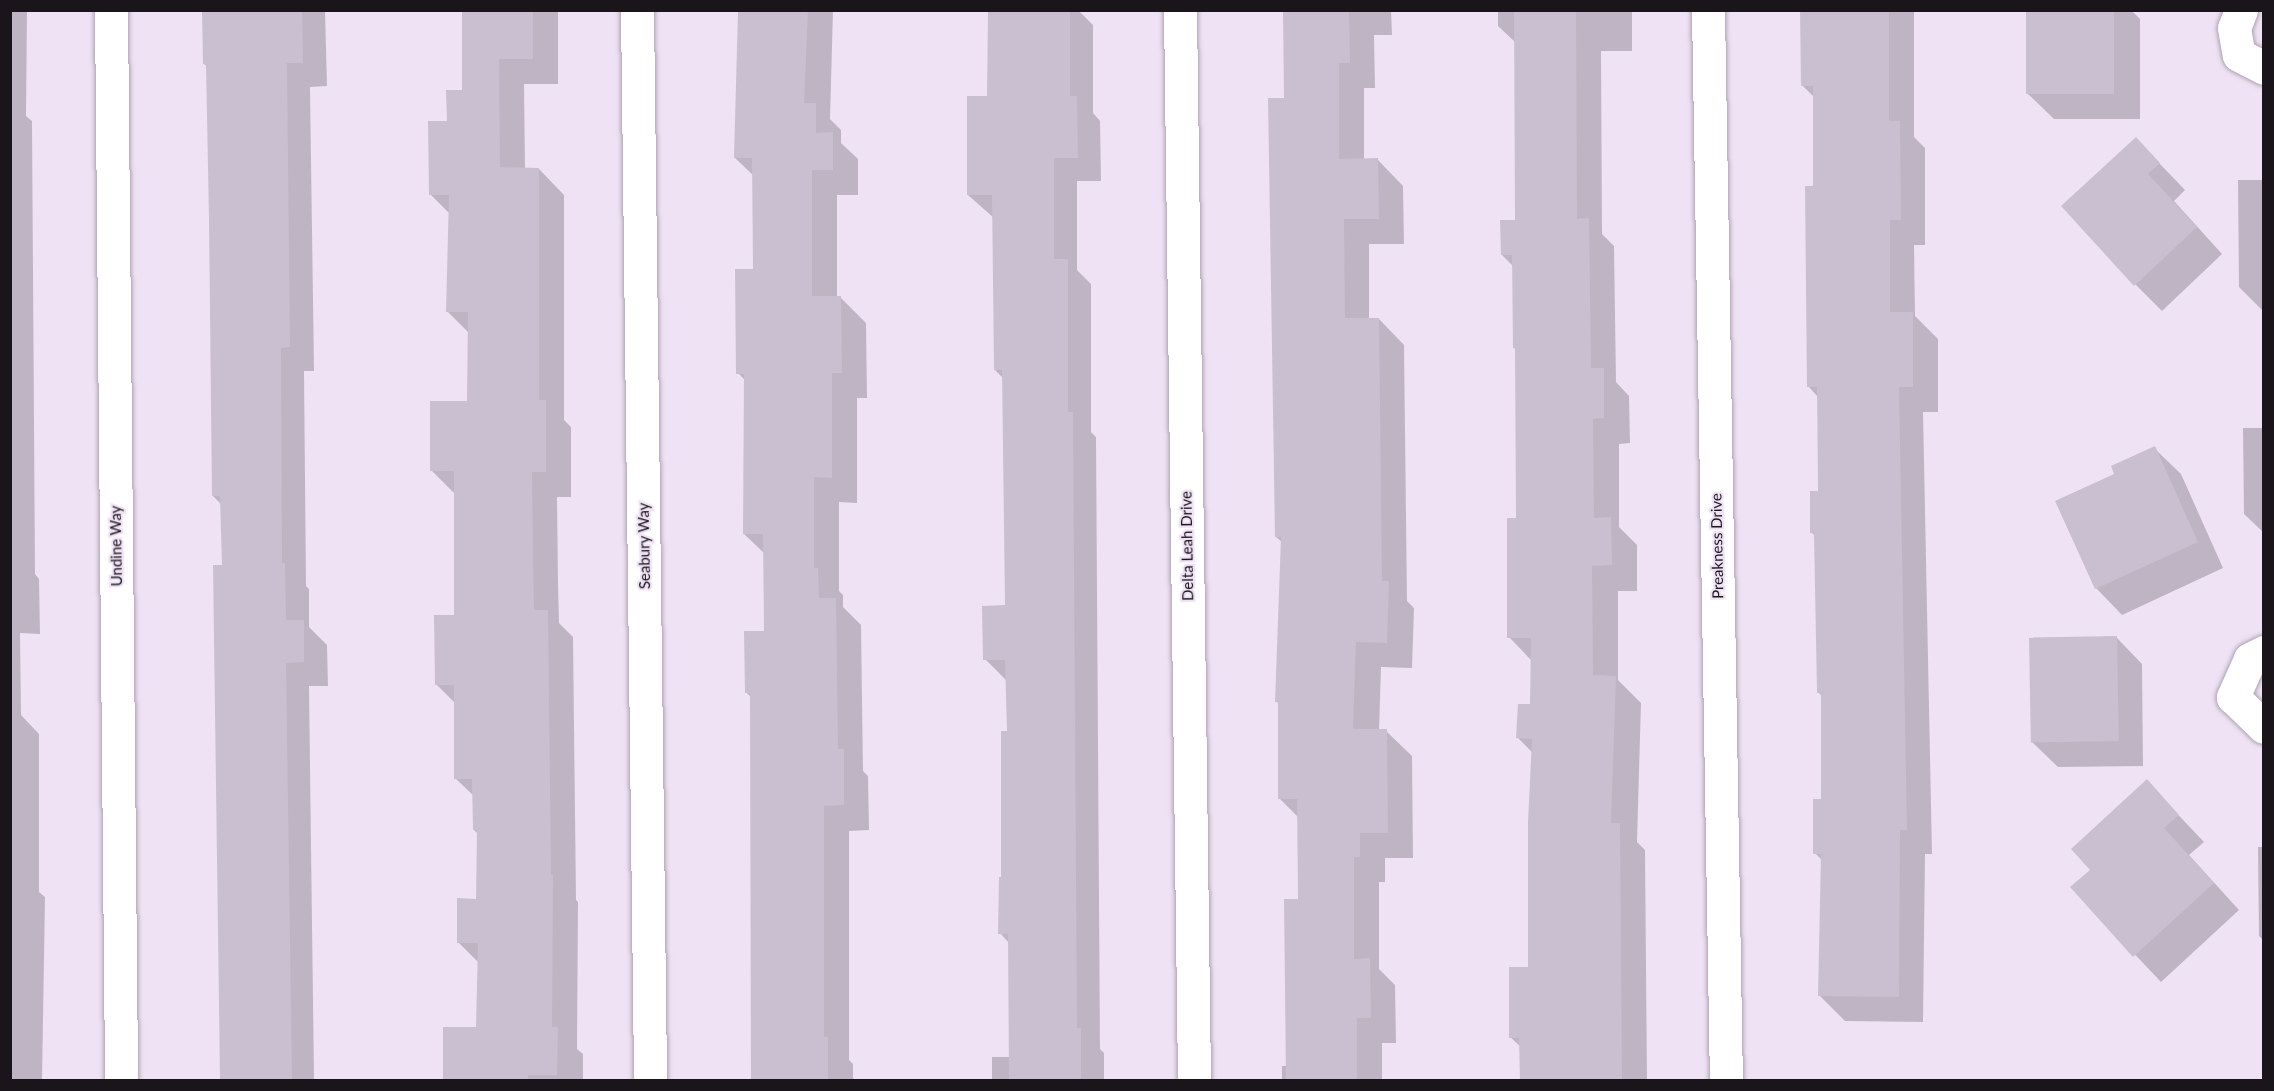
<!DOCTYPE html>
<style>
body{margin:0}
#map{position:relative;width:2274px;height:1091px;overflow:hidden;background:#efe2f4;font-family:Lato,sans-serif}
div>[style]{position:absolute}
.shadow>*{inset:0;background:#0003}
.building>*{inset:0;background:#cabfd1;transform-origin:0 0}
.roads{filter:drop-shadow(0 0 2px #aea2b3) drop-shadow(0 0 2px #aea2b3)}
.minor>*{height:33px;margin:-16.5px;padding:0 16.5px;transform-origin:16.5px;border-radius:16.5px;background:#fff}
span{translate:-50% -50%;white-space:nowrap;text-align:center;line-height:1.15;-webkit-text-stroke:4.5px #efe2f4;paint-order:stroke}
.street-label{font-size:15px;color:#19151b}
.frame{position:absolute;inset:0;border:12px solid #19151b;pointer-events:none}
</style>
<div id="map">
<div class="shadow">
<i style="clip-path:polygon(10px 10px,27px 10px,26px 116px,32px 121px,35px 574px,39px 579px,40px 634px,20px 633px,21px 715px,39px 734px,39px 892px,45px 897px,42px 1080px,10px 1080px)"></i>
<i style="clip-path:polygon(222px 10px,325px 10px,327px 86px,310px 87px,314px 371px,304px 371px,306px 586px,309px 589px,309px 627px,327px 645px,328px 686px,309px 686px,314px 1080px,222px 1080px,224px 566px,222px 505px,213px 496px,208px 67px,204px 64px)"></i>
<i style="clip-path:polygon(464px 10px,558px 10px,558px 84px,524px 84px,525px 169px,539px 169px,564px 195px,564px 420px,571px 427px,571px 497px,557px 497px,558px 583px,559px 623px,573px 637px,576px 900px,578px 902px,577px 1049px,583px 1054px,583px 1080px,445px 1080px,445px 1028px,478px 1028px,479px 963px,458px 942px,477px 900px,478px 834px,474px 830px,474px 796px,455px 778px,456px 704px,436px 684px,455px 616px,456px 495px,432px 471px,469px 402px,469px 333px,448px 312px,450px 214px,430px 194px,448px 123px,463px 92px)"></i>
<i style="clip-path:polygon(740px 10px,833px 10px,830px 119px,841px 130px,841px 143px,858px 159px,858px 195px,837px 195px,837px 298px,841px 298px,866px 323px,867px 398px,857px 398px,857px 503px,839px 502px,839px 591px,843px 595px,843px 607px,861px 625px,863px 771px,868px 776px,869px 830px,849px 831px,849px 1060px,853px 1064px,853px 1078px,855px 1080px,752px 1080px,751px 697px,746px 692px,765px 632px,765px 554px,744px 534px,745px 380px,738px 373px,754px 271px,754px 176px,735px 158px)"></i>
<i style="clip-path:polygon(989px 10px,1078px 10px,1093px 25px,1093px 113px,1100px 121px,1101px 181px,1077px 181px,1077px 270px,1091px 284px,1091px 432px,1096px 437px,1100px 1049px,1104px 1053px,1104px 1080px,992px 1080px,992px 1057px,1011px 1057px,1010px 944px,1000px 933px,1009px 732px,1007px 681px,985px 659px,1007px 607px,1004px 379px,995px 370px,994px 218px,968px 195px,989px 98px)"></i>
<i style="clip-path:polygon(1285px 10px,1391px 10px,1392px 35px,1374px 35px,1375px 88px,1364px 88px,1364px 160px,1378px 160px,1403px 186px,1404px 244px,1369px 244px,1369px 319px,1379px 319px,1404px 345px,1407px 601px,1414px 608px,1412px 668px,1381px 667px,1379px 731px,1386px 731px,1412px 756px,1413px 858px,1385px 858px,1385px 882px,1379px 882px,1379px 969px,1395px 985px,1396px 1043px,1382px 1043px,1382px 1080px,1282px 1080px,1282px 1066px,1287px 1066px,1299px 900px,1299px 818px,1280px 799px,1279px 704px,1276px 701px,1282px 542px,1276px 537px,1286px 99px)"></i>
<i style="clip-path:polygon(1498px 10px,1632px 10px,1632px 51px,1601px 51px,1602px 234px,1614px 246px,1616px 382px,1629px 396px,1630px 443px,1619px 444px,1619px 527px,1637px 545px,1637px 591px,1618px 591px,1618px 680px,1641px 703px,1637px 842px,1645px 850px,1647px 1080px,1521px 1080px,1521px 1047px,1510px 1037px,1529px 969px,1533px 753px,1518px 738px,1531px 706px,1532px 661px,1509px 637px,1517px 520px,1517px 350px,1514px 348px,1513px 266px,1502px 255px,1517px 221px,1516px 43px,1498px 26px)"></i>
<i style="clip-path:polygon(1802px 10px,1914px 10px,1914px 137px,1925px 148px,1925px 245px,1914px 245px,1915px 316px,1938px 339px,1938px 412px,1923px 412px,1932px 854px,1925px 854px,1923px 1022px,1845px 1021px,1820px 996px,1822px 860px,1815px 853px,1823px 801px,1823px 697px,1818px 692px,1816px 537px,1811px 532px,1819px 493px,1818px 397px,1809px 387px,1815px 98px,1802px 85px)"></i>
<i style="clip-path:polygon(2027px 10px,2131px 10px,2140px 19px,2140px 119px,2054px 119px,2027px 93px)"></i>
<i style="clip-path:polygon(2136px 139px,2185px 190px,2174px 201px,2222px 254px,2162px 311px,2135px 284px)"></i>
<i style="clip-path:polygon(2238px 180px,2264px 180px,2264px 312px,2239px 287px)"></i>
<i style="clip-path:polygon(2243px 428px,2264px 428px,2264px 533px,2244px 514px)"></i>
<i style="clip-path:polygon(2154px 448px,2181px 474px,2223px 568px,2122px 615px,2096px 588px,2116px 475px)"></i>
<i style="clip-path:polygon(2116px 637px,2142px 664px,2143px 766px,2058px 767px,2031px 741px)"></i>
<i style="clip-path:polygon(2147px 782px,2204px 842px,2189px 855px,2239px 910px,2161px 982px,2072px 888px,2092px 870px)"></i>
<i style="clip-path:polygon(2258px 847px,2264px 847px,2264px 941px,2259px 936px)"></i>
</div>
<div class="building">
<i style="clip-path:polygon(302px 10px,303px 63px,287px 63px,290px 347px,281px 348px,282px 563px,285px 563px,286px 620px,304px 620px,304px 662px,286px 663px,292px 1080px,220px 1080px,213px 565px,222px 565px,220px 496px,212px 496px,209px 219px,206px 64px,203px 64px,202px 11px)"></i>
<i style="clip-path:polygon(462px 10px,533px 10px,533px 59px,499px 59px,500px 167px,539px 168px,539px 400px,546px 400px,546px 472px,532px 472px,533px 557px,534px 610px,548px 610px,551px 875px,553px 875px,552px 1027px,558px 1027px,557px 1075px,528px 1075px,528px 1080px,443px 1080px,443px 1027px,476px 1027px,478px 943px,457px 943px,457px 898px,476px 899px,477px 830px,473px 830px,472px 779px,454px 779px,454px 685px,435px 685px,434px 615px,454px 615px,454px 471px,430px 471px,430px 401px,467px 401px,468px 312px,446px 312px,449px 195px,429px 195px,428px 121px,447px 121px,446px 90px,462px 90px)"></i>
<i style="clip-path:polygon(738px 10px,808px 10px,804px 103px,816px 103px,816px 133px,833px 132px,833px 170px,812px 170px,812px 296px,841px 296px,842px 373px,832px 373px,832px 478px,814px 477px,814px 568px,818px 568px,819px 598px,836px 598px,838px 749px,844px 749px,844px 805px,824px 806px,824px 1037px,828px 1037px,828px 1080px,751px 1080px,750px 693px,745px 693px,744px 631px,764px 631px,763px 534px,743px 534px,744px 374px,736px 374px,735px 269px,753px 269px,752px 158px,734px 158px)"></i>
<i style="clip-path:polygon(988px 10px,1070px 10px,1070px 96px,1077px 96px,1078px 158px,1054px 158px,1054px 259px,1068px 259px,1068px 412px,1073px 412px,1077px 1028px,1081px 1028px,1081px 1080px,1009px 1080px,1008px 934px,998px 934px,999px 877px,1001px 877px,1001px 731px,1007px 731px,1005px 660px,983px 660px,982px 606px,1005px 605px,1002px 370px,994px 370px,992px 195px,967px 195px,967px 96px,987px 96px)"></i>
<i style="clip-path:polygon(1283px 10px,1349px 10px,1350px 63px,1339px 63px,1339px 159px,1378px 158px,1379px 219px,1344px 219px,1345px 318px,1379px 318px,1382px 581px,1389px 581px,1387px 643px,1356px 642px,1353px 729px,1387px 729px,1388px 833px,1360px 833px,1360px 857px,1354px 857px,1354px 959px,1370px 958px,1371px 1018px,1357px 1018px,1357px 1080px,1286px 1080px,1284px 899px,1298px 899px,1297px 799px,1278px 799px,1278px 702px,1275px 702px,1281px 537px,1275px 537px,1268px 98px,1284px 98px)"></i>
<i style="clip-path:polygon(1514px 10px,1576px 10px,1577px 219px,1589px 218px,1591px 368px,1604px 368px,1604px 418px,1593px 419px,1594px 518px,1611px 517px,1612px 565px,1592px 566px,1593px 675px,1616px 676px,1611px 823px,1620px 823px,1622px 1080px,1520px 1080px,1519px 1038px,1509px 1038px,1509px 967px,1528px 967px,1528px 822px,1532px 739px,1516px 738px,1518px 704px,1530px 704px,1531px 638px,1507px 638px,1507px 518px,1516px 518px,1515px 348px,1513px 348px,1512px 255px,1501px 255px,1500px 220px,1515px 220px)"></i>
<i style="clip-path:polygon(1800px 10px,1889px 10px,1889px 121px,1900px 121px,1901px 220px,1890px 220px,1890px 312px,1913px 312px,1913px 387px,1899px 387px,1907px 830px,1900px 830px,1899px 997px,1818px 996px,1821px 854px,1813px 854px,1813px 799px,1821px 799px,1821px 693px,1817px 693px,1814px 533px,1810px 533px,1810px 491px,1818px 491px,1817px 387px,1807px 387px,1805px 186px,1813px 186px,1813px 86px,1801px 86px)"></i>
<i style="left:2026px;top:10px;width:88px;height:84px"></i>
<i style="clip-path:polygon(2136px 137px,2160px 163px,2148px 174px,2197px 227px,2134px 286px,2061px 206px)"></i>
<i style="clip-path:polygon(2155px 446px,2198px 542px,2095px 589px,2055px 501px,2114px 474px,2111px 466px)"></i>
<i style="left:2117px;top:636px;width:105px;height:88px;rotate:89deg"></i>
<i style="clip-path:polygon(2147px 779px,2179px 815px,2164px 828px,2214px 883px,2133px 957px,2070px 887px,2090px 870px,2071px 849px)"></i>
</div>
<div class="roads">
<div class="minor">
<i style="left:111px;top:10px;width:1070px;rotate:89.46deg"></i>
<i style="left:637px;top:10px;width:1070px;rotate:89.3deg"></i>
<i style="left:1180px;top:10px;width:1070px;rotate:89.25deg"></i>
<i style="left:1708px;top:10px;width:1070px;rotate:89.04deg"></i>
<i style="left:2241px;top:10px;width:19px;rotate:111deg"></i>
<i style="left:2234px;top:28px;width:27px;rotate:80deg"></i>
<i style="left:2239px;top:55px;width:28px;rotate:27deg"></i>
<i style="left:2264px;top:652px;width:16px;rotate:153deg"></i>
<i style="left:2250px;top:659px;width:42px;rotate:114.1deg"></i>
<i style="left:2233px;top:697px;width:43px;rotate:44.1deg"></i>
</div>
</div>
<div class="street-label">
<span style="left:116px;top:546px;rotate:-91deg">Undine Way</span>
<span style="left:644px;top:546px;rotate:-91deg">Seabury Way</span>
<span style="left:1187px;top:546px;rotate:-91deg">Delta Leah Drive</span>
<span style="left:1717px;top:546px;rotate:-91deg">Preakness Drive</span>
</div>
<div class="frame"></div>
</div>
